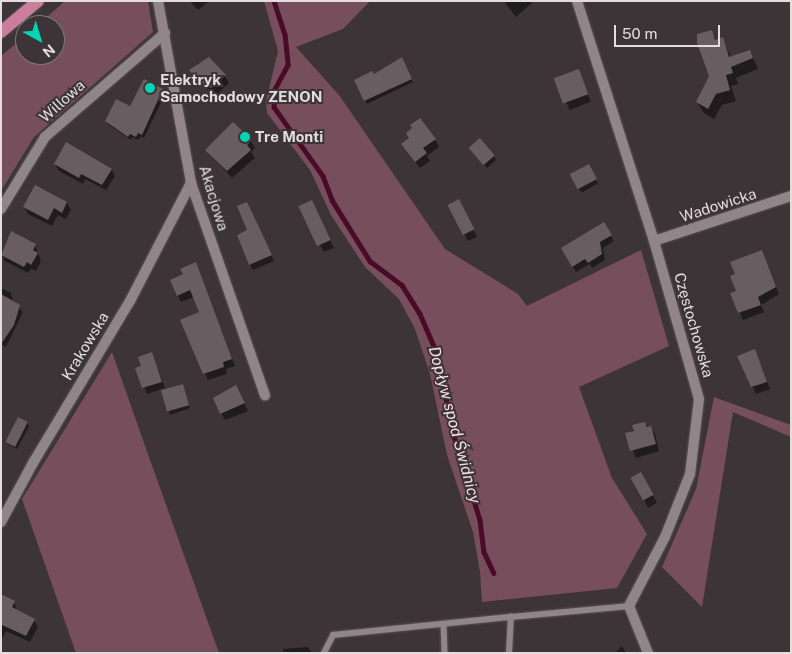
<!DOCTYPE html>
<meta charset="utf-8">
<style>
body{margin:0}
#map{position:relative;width:792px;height:654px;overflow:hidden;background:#3d3437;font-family:"Public Sans",sans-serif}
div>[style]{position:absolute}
.green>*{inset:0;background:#774e5c}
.shadow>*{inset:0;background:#0007;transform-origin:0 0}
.stream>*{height:4.5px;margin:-2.25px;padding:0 2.25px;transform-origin:2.25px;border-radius:2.25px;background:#490b28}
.building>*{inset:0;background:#685e61;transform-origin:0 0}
.roads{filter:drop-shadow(0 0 1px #595254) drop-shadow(0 0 1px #595254)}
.lane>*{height:5.5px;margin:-2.75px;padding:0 2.75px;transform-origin:2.75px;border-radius:2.75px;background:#908588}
.street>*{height:10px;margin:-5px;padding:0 5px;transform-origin:5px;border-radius:5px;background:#908588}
.primary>*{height:12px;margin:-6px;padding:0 6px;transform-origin:6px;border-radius:6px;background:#cb7e9b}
.dots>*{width:14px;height:14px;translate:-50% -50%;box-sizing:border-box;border:2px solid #3d3437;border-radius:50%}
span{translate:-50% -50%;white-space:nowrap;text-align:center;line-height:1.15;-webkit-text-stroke:4px #3d3437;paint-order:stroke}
.poi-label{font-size:15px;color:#e3ddde;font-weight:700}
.left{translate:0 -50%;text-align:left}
.street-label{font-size:15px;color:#e3ddde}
.water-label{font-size:16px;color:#f3dde4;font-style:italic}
.frame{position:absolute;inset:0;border:2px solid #e3ddde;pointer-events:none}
.north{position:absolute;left:15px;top:15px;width:50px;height:50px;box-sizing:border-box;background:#3d3437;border:1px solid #7f787a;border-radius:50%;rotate:141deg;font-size:14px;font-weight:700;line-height:20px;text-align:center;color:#e3ddde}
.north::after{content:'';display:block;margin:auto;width:18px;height:22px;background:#01d5b6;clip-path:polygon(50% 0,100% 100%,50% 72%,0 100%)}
.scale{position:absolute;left:614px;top:25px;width:106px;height:22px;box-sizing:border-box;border:2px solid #e3ddde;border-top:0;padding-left:6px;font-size:15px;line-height:18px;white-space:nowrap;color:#e3ddde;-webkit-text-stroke:4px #3d3437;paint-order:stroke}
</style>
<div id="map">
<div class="green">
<i style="clip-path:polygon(65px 1px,148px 1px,153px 32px,34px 137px,1px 191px,1px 56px,25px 36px,25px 55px,55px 55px,55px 25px,38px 25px)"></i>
<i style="clip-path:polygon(264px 1px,370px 1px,343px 29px,296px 47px,339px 95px,445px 249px,518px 294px,527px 306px,641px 250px,669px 346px,579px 387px,612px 478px,647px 534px,617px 588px,482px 602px,480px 572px,473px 532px,447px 455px,430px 374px,415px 329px,399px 299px,365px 267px,331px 215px,310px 170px,267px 113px,266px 101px,278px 51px)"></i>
<i style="clip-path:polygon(112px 352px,149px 457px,219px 653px,76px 653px,22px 499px)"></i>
<i style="clip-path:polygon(714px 397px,791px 425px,791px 437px,733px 412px,702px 607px,662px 567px,696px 489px)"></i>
</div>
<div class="shadow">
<i style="clip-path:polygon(190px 1px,209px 1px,198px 10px)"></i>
<i style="clip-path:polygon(504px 1px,534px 1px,516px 17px)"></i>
<i style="clip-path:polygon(711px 31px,716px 40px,722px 39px,731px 57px,750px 51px,758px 69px,736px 78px,738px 84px,731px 86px,736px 101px,722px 105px,714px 119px,704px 113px,697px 102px,711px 76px)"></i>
<i style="clip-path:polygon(401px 59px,413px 82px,367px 104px,365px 101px)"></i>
<i style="clip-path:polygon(199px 63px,225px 76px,229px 83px,216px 95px,211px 89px,208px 91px,191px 70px)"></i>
<i style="left:578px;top:71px;width:33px;height:23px;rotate:67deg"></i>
<i style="clip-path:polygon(163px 90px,165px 94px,144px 138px,141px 137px,138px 140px,132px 137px,131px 140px,109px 125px,106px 121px)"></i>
<i style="clip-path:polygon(410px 139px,435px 139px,439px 147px,427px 156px,430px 161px,420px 168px,407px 152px)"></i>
<i style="clip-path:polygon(251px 141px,255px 148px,251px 152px,255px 158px,232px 178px,207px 150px)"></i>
<i style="clip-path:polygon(67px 144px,112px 170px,115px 176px,106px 190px,85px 179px,83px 184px,59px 171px,55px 164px)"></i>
<i style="clip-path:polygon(472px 151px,494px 156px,496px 160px,487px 168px)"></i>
<i style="left:588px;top:166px;width:20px;height:19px;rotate:60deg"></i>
<i style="clip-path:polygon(67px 203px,71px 210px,66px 219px,58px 215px,52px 226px,28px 214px,24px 207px)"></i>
<i style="clip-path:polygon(462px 208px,477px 237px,468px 241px,464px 234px)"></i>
<i style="clip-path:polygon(250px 209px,274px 261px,253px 270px,250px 264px)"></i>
<i style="clip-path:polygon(315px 209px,334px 248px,324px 252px,320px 245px)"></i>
<i style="clip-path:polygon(604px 224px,614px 241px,603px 248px,605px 260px,592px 268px,590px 264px,576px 272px,562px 249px)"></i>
<i style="clip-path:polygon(11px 233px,35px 245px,41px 261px,36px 271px,31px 269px,28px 273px,5px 261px,1px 253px)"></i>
<i style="clip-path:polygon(761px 252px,779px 294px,761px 305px,764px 312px,743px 320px,732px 294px,738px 292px,737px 274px)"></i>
<i style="clip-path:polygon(195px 264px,235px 366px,226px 369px,227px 374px,208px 380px,182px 320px,201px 312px,194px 297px,181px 302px,178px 296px,184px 275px)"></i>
<i style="clip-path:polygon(1px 288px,11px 293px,13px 302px,23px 312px,6px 347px,1px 344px)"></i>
<i style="clip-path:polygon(755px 351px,770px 389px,756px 394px,738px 356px)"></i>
<i style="clip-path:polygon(152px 354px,165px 388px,147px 394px,137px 369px,143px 367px)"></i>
<i style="clip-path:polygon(184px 389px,190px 408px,170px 415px,162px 392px)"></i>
<i style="clip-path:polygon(240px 394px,248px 411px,225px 420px,221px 413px)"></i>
<i style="clip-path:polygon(27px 423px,29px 426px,17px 449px,9px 445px,7px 442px)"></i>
<i style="clip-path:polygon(645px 423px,655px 434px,659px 451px,636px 458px,627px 434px)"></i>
<i style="left:641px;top:473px;width:34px;height:10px;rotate:62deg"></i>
<i style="clip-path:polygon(1px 596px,14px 602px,17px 611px,34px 620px,38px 627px,30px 642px,6px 631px,1px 641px)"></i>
<i style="clip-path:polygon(622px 646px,626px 653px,615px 653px)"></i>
<i style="clip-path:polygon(308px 647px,312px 653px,283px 653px,283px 649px)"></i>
</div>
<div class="stream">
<i style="left:274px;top:1px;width:35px;rotate:72deg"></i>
<i style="left:285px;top:34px;width:31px;rotate:84deg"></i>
<i style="left:288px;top:65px;width:27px;rotate:118deg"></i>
<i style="left:275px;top:89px;width:18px;rotate:93deg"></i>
<i style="left:274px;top:107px;width:85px;rotate:54.6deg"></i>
<i style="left:323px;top:176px;width:26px;rotate:69deg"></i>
<i style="left:332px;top:200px;width:72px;rotate:58.1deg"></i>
<i style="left:370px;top:261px;width:40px;rotate:37deg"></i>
<i style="left:402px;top:285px;width:34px;rotate:58deg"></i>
<i style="left:420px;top:314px;width:40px;rotate:66.6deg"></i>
<i style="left:436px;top:351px;width:87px;rotate:78deg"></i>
<i style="left:454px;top:436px;width:88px;rotate:72.8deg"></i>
<i style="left:480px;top:520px;width:32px;rotate:83deg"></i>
<i style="left:484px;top:552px;width:23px;rotate:65deg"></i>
</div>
<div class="building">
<i style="clip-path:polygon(712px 30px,715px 40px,723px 37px,729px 57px,750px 50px,753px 58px,731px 67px,733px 73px,726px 75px,730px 90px,716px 94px,708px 109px,696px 102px,709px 76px,697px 43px,697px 34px)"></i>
<i style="clip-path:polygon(209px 57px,226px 75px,211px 88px,206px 82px,203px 85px,189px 70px)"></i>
<i style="clip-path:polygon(402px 57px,412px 79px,364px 101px,354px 80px,372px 71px,374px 74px)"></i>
<i style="left:579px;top:69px;width:27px;height:27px;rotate:70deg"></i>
<i style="clip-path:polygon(144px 79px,163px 89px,142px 135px,138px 133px,136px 137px,130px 134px,128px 137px,105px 121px,116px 99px,130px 106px)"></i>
<i style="clip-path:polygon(420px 118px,436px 139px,423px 148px,427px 153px,415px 162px,401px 144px,409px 138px,406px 133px,412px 128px,410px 125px)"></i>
<i style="clip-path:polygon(233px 122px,252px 140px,247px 145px,251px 150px,227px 171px,205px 150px)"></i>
<i style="left:480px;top:138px;width:23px;height:15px;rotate:50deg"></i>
<i style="clip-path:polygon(66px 142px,112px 169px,102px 185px,81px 174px,79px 178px,54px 164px)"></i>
<i style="left:589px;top:164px;width:17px;height:22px;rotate:62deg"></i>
<i style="clip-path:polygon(35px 185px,67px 202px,62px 213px,54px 208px,48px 220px,23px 207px)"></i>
<i style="left:459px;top:199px;width:34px;height:13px;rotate:63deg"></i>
<i style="left:312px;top:200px;width:44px;height:15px;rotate:65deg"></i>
<i style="clip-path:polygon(247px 202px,272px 255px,249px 265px,237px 235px,247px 230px,237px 206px)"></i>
<i style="clip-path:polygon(604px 222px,612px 235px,600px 242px,602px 254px,588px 263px,585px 259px,572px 267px,561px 248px)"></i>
<i style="clip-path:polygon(11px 231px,36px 244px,33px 250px,38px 253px,31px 265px,27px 262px,24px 267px,1px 255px)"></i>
<i style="clip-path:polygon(762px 250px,776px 287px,758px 297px,761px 305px,738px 313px,730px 293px,736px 291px,730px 276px,735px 274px,730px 262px)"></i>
<i style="clip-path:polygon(196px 262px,232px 359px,223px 362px,224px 367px,203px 374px,180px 320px,199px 312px,190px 290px,177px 296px,170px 280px,183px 274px,180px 269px)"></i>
<i style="clip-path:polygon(1px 294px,20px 305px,14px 325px,1px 344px)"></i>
<i style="clip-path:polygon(755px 349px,767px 382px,751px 387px,737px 356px)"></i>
<i style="clip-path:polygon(152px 352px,162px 382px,142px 388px,135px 368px,141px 366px,138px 357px)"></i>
<i style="left:183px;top:384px;width:22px;height:23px;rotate:74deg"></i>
<i style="clip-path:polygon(236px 385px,245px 403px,220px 414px,213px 398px)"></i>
<i style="left:18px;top:417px;width:11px;height:28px;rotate:27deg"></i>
<i style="clip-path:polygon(645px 422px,647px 427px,651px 426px,656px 444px,630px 451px,625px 433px,634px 431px,632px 425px)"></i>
<i style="left:641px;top:472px;width:26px;height:12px;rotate:61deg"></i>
<i style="clip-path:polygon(1px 594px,15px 601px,12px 607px,35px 619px,26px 636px,2px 625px,1px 627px)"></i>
</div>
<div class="roads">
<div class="lane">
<i style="left:444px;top:624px;width:29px;rotate:88deg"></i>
<i style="left:324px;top:653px;width:20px;rotate:-63deg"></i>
<i style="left:333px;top:635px;width:179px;rotate:-5.8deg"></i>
<i style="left:509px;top:653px;width:36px;rotate:-87deg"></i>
<i style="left:511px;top:617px;width:119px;rotate:-5.3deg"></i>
</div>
<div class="street">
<i style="left:158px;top:1px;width:185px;rotate:79.7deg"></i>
<i style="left:191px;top:183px;width:225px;rotate:70.8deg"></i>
<i style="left:577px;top:1px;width:252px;rotate:72.2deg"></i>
<i style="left:654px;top:241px;width:164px;rotate:74.1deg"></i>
<i style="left:699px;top:399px;width:76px;rotate:96.8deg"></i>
<i style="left:690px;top:474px;width:68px;rotate:111.6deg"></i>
<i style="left:665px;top:537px;width:78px;rotate:117.6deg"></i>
<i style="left:629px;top:606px;width:51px;rotate:68deg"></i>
<i style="left:1px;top:209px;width:84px;rotate:-58.6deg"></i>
<i style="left:45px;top:137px;width:159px;rotate:-40.9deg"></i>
<i style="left:654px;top:241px;width:144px;rotate:-18.2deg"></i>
<i style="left:1px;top:522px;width:67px;rotate:-61.5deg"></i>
<i style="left:33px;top:463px;width:189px;rotate:-59.1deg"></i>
<i style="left:130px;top:301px;width:133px;rotate:-62.7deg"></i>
</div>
<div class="primary">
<i style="left:1px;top:32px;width:48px;rotate:-40deg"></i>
</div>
</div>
<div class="dots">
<i style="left:150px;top:88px;background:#01d5b6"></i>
<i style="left:245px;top:137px;background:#01d5b6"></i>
</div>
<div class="poi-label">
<span class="left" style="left:160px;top:88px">Elektryk<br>Samochodowy ZENON</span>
<span class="left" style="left:255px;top:137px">Tre Monti</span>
</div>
<div class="street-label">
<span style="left:62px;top:101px;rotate:-42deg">Willowa</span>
<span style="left:214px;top:198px;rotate:73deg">Akacjowa</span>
<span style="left:718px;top:205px;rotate:-18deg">Wadowicka</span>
<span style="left:694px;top:325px;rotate:74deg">Częstochowska</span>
<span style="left:85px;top:346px;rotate:-59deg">Krakowska</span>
</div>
<div class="water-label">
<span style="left:454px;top:425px;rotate:75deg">Dopływ spod Świdnicy</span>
</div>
<div class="frame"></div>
<div class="north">N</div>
<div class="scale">50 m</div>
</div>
